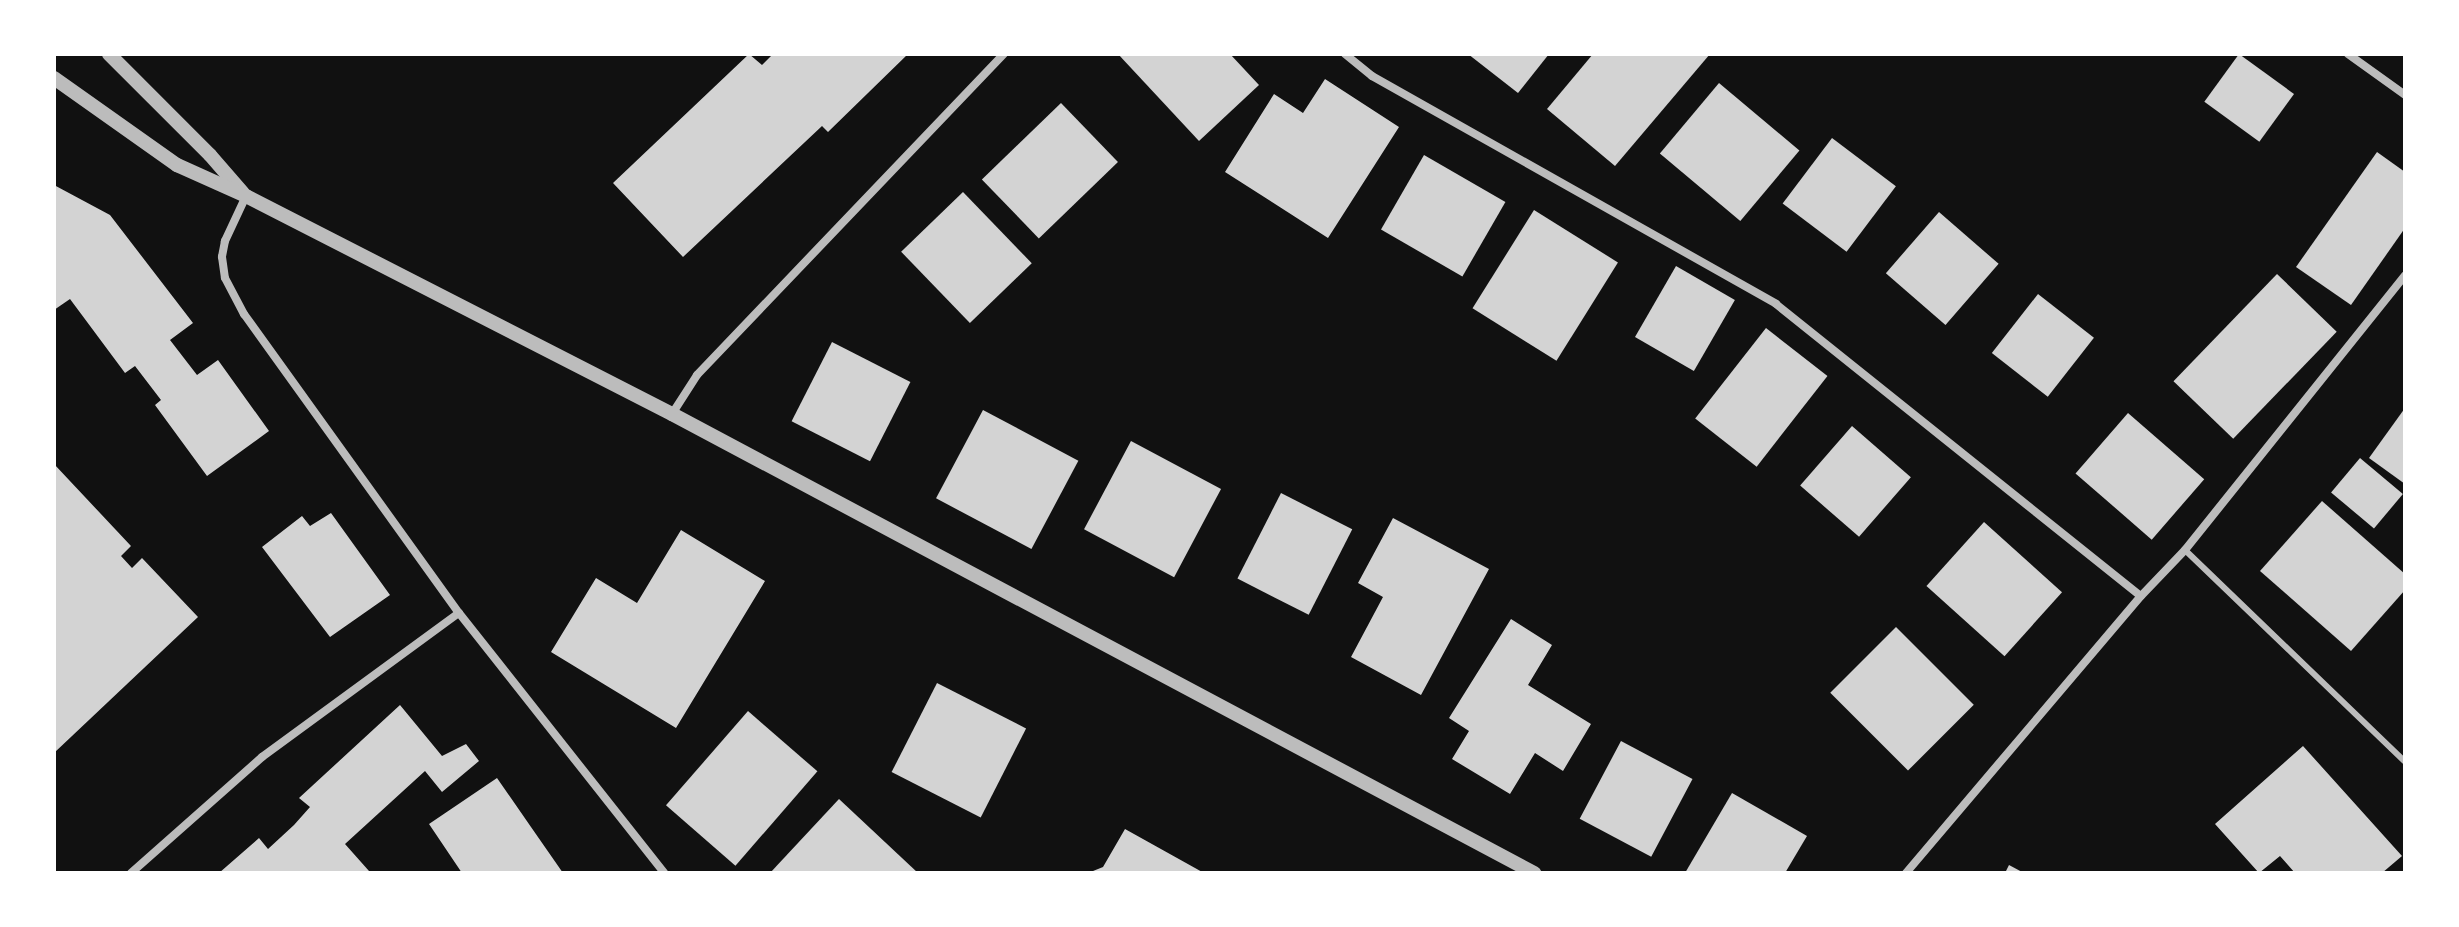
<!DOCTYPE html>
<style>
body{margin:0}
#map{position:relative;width:2459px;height:927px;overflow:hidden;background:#111;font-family:Quicksand,sans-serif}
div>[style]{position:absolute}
.building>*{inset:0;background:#d3d3d3;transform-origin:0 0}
.service>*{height:6px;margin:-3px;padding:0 3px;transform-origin:3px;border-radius:3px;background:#bcbcbc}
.minor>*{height:8px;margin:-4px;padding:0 4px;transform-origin:4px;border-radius:4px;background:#bcbcbc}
.tertiary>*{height:14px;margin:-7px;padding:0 7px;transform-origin:7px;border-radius:7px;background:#bcbcbc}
span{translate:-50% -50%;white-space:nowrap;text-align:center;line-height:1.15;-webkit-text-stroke:7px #fff;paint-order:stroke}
.frame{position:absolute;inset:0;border:56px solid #fff;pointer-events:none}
</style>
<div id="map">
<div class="building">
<i style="clip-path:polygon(749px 54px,762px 65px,773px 54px,908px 54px,828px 132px,822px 126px,683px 257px,613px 183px)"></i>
<i style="clip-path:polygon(1118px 54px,1230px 54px,1259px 85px,1199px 141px)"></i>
<i style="clip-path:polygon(1468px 54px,1549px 54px,1518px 93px)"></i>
<i style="clip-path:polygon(1593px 54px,1710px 54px,1615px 166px,1547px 109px)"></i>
<i style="left:2239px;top:54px;width:68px;height:59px;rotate:36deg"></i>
<i style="clip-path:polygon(1325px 79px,1399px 127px,1328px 238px,1225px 172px,1274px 94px,1303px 113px)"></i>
<i style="left:1719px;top:83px;width:105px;height:92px;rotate:40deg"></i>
<i style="left:1061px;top:103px;width:82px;height:110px;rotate:46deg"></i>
<i style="left:1832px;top:138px;width:80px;height:82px;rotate:37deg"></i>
<i style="clip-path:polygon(2377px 152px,2405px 172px,2405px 228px,2351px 305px,2296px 267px)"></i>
<i style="left:1424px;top:155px;width:94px;height:86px;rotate:30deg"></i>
<i style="clip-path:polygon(54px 185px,110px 215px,193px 323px,170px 340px,197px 375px,218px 360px,269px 431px,207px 476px,155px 405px,161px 400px,135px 366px,125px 373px,70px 299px,54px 310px)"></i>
<i style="left:963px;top:192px;width:99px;height:86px;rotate:46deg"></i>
<i style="left:1534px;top:210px;width:99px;height:116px;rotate:32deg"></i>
<i style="left:1939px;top:212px;width:79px;height:81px;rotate:41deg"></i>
<i style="left:1676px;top:266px;width:68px;height:82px;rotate:30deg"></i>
<i style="left:2277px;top:274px;width:83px;height:149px;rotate:44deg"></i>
<i style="left:2038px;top:294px;width:71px;height:75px;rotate:38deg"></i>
<i style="left:1766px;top:328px;width:78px;height:115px;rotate:38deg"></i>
<i style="left:832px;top:342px;width:88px;height:89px;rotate:27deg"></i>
<i style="clip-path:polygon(2405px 408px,2405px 484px,2369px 458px)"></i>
<i style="left:983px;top:410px;width:108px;height:100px;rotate:28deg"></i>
<i style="left:2128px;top:413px;width:101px;height:80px;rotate:41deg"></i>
<i style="left:1852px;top:426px;width:78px;height:79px;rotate:41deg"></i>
<i style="left:1131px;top:441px;width:102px;height:100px;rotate:28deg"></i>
<i style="left:2360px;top:458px;width:56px;height:45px;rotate:40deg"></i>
<i style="clip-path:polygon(54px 464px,131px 546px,121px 556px,132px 568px,142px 558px,198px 617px,54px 753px)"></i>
<i style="left:1281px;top:493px;width:80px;height:96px;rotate:27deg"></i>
<i style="clip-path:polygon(2322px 501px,2405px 574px,2405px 590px,2351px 651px,2260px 571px)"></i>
<i style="clip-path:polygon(331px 513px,390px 595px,330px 637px,262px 547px,302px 516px,310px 526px)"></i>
<i style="clip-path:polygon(1393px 518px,1489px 569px,1421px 695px,1351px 657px,1383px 597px,1358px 583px)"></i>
<i style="left:1984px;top:522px;width:105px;height:86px;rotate:42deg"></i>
<i style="clip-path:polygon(681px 530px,765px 581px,676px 728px,551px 652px,596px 578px,637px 603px)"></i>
<i style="clip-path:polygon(1511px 619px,1552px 645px,1528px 685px,1591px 724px,1563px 771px,1535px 753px,1510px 794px,1452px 759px,1469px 731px,1449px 718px)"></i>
<i style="left:1896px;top:627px;width:110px;height:93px;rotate:45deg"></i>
<i style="left:937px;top:683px;width:100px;height:100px;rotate:27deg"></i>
<i style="clip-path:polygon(400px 705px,442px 756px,466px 744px,479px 761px,442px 792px,425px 771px,345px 844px,369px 871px,367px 873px,219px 873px,259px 838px,268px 849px,294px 825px,310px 807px,299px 798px)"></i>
<i style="left:748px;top:711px;width:92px;height:125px;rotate:41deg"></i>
<i style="left:1621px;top:741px;width:81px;height:88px;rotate:28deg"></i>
<i style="clip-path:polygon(2303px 746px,2402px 856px,2382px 873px,2295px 873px,2280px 856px,2259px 873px,2215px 824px)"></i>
<i style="clip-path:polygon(497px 778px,531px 827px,563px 873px,462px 873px,429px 824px)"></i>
<i style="clip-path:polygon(1732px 793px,1807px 836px,1785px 873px,1685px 873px)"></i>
<i style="clip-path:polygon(839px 799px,918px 873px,770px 873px)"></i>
<i style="clip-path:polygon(1125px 829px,1204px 873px,1088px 873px,1103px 867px)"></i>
<i style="clip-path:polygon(2009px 865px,2024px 873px,2005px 873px)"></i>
</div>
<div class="service">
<i style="left:2185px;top:550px;width:306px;rotate:43.9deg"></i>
</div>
<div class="minor">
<i style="left:1345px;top:54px;width:35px;rotate:39deg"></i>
<i style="left:1372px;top:76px;width:464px;rotate:29.4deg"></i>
<i style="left:1776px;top:304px;width:467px;rotate:38.7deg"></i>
<i style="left:2348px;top:54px;width:70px;rotate:35.7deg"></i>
<i style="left:246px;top:196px;width:50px;rotate:115deg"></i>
<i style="left:225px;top:241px;width:16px;rotate:101deg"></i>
<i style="left:222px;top:257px;width:21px;rotate:82deg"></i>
<i style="left:225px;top:278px;width:41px;rotate:62.2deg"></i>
<i style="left:244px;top:314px;width:368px;rotate:54.3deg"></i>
<i style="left:459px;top:613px;width:331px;rotate:51.7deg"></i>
<i style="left:672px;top:414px;width:46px;rotate:-57.3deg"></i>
<i style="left:697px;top:375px;width:444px;rotate:-46.3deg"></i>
<i style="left:131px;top:873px;width:175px;rotate:-41.5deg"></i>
<i style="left:262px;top:757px;width:244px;rotate:-36.2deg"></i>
<i style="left:1906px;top:873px;width:363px;rotate:-49.7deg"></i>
<i style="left:2141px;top:596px;width:64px;rotate:-46.3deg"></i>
<i style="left:2185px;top:550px;width:352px;rotate:-51.3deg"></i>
</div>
<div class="tertiary">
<i style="left:109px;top:54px;width:143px;rotate:45deg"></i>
<i style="left:210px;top:155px;width:50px;rotate:49deg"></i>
<i style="left:54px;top:78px;width:151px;rotate:35.3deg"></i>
<i style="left:177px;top:165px;width:76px;rotate:24.2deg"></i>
<i style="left:246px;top:196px;width:479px;rotate:27.1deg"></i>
<i style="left:672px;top:414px;width:977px;rotate:28.03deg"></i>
</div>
<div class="frame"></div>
</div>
